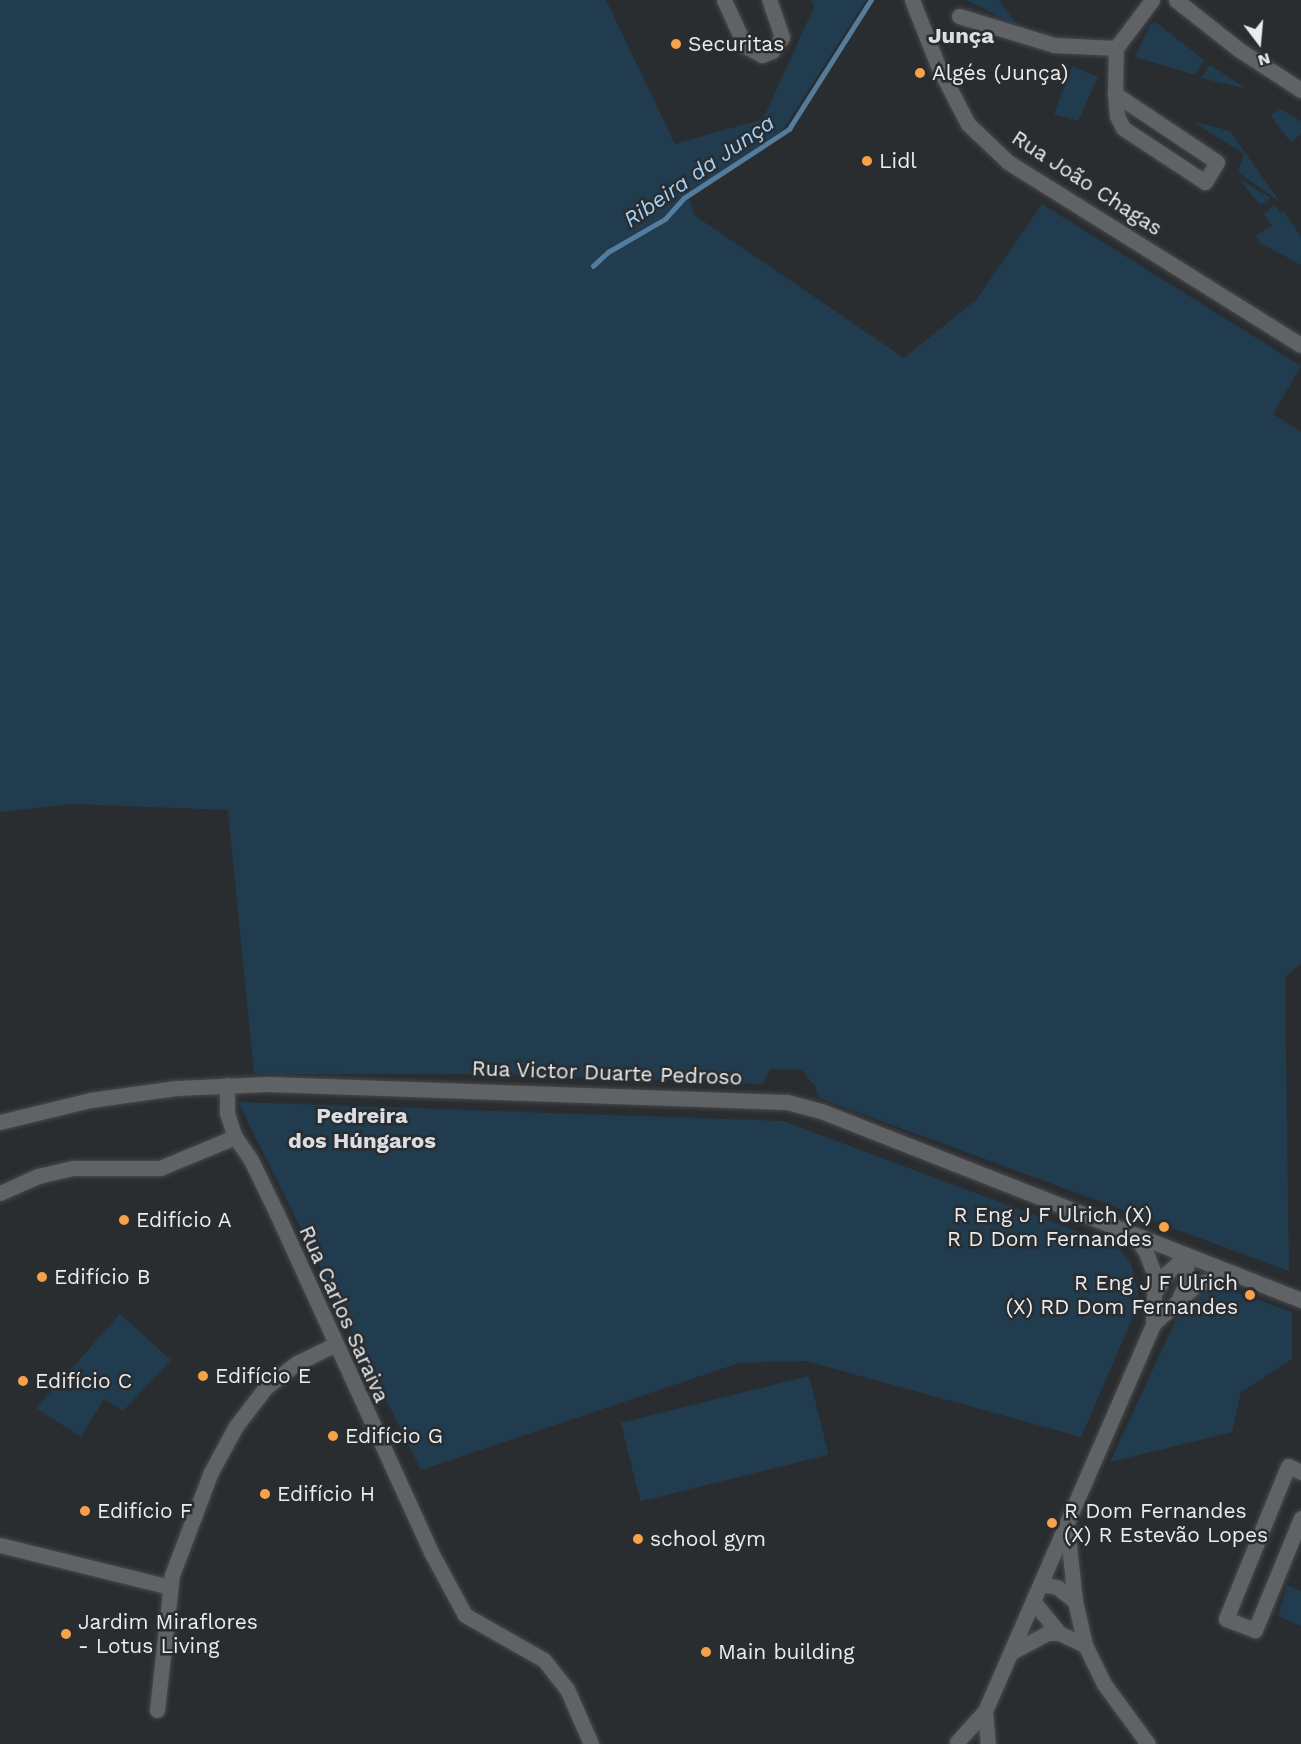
<!DOCTYPE html>
<meta charset="utf-8">
<style>
body{margin:0}
#map{position:relative;width:1301px;height:1744px;overflow:hidden;background:#2a2d30;font-family:"Work Sans",sans-serif}
div>[style]{position:absolute}
.green>*{inset:0;background:#213b4f;transform-origin:0 0}
.stream>*{height:4.5px;margin:-2.25px;padding:0 2.25px;transform-origin:2.25px;border-radius:2.25px;background:#547c9c}
.roads{filter:drop-shadow(0 0 2px #47494b) drop-shadow(0 0 2px #47494b)}
.minor>*{height:15px;margin:-7.5px;padding:0 7.5px;transform-origin:7.5px;border-radius:7.5px;background:#606366}
.dots>*{width:16px;height:16px;translate:-50% -50%;box-sizing:border-box;border:3px solid #2a2d30;border-radius:50%}
span{translate:-50% -50%;white-space:nowrap;text-align:center;line-height:1.15;-webkit-text-stroke:5px #2a2d30;paint-order:stroke}
.poi-label{font-size:21px;color:#eaeced}
.left{translate:0 -50%;text-align:left}
.right{translate:-100% -50%;text-align:right}
.street-label{font-size:21px;color:#eaeced}
.neighbourhood-label{font-size:22px;color:#dbdfe3;font-weight:700}
.water-label{font-size:22px;color:#a1d2fb;font-style:italic}
.north{position:absolute;left:1229px;top:12px;width:60px;height:60px;-webkit-text-stroke:4px #2a2d30;paint-order:stroke;rotate:164deg;font-size:16px;font-weight:700;line-height:24px;text-align:center;color:#eaeced}
.north::after{content:'';display:block;margin:auto;width:21px;height:27px;background:#eaeced;clip-path:polygon(50% 0,100% 100%,50% 72%,0 100%)}
</style>
<div id="map">
<div class="green">
<i style="clip-path:polygon(0 0,606px 0,675px 144px,763px 119px,814px 7px,811px 0,866px 0,783px 130px,689px 196px,694px 215px,904px 358px,976px 300px,1042px 204px,1301px 366px,1273px 414px,1301px 432px,1301px 964px,1285px 977px,1289px 1271px,819px 1098px,815px 1086px,801px 1070px,770px 1069px,763px 1084px,499px 1074px,254px 1074px,228px 810px,71px 804px,0 812px)"></i>
<i style="clip-path:polygon(966px 0,999px 0,1017px 25px)"></i>
<i style="clip-path:polygon(1151px 23px,1157px 23px,1204px 60px,1195px 75px,1135px 57px)"></i>
<i style="clip-path:polygon(1210px 65px,1247px 89px,1201px 78px)"></i>
<i style="clip-path:polygon(1072px 66px,1098px 77px,1078px 121px,1054px 114px)"></i>
<i style="clip-path:polygon(1279px 108px,1301px 121px,1301px 134px,1291px 143px,1271px 116px)"></i>
<i style="clip-path:polygon(1192px 121px,1230px 131px,1280px 202px,1238px 172px,1244px 154px)"></i>
<i style="clip-path:polygon(1239px 179px,1271px 198px,1260px 205px)"></i>
<i style="clip-path:polygon(1275px 205px,1280px 213px,1284px 211px,1301px 237px,1301px 265px,1259px 242px,1256px 235px,1272px 226px,1264px 214px)"></i>
<i style="clip-path:polygon(238px 1102px,783px 1121px,1117px 1246px,1131px 1263px,1140px 1301px,1081px 1437px,806px 1361px,739px 1363px,421px 1470px)"></i>
<i style="clip-path:polygon(1213px 1291px,1235px 1292px,1292px 1312px,1292px 1359px,1241px 1392px,1232px 1432px,1110px 1462px,1178px 1315px,1197px 1296px)"></i>
<i style="clip-path:polygon(120px 1314px,171px 1360px,123px 1411px,104px 1399px,81px 1437px,36px 1408px)"></i>
<i style="left:809px;top:1376px;width:81px;height:194px;rotate:76deg"></i>
<i style="clip-path:polygon(1287px 1585px,1301px 1591px,1301px 1626px,1278px 1616px)"></i>
</div>
<div class="stream">
<i style="left:593px;top:266px;width:21px;rotate:-43deg"></i>
<i style="left:608px;top:252px;width:66px;rotate:-30.1deg"></i>
<i style="left:665px;top:219px;width:28px;rotate:-48deg"></i>
<i style="left:684px;top:198px;width:126px;rotate:-33.3deg"></i>
<i style="left:789px;top:129px;width:153px;rotate:-57.6deg"></i>
</div>
<div class="roads">
<div class="minor">
<i style="left:724px;top:0;width:51px;rotate:65.5deg"></i>
<i style="left:745px;top:46px;width:19px;rotate:28deg"></i>
<i style="left:762px;top:55px;width:11px;rotate:-22deg"></i>
<i style="left:772px;top:51px;width:17px;rotate:-54deg"></i>
<i style="left:782px;top:37px;width:39px;rotate:-109deg"></i>
<i style="left:912px;top:0;width:71px;rotate:68.5deg"></i>
<i style="left:938px;top:66px;width:65px;rotate:62.7deg"></i>
<i style="left:968px;top:124px;width:55px;rotate:43.5deg"></i>
<i style="left:1008px;top:162px;width:345px;rotate:32deg"></i>
<i style="left:1176px;top:0;width:79px;rotate:38.3deg"></i>
<i style="left:1238px;top:49px;width:75px;rotate:33.1deg"></i>
<i style="left:959px;top:16px;width:99px;rotate:17deg"></i>
<i style="left:1054px;top:45px;width:62px;rotate:2.8deg"></i>
<i style="left:1116px;top:48px;width:60px;rotate:-53.1deg"></i>
<i style="left:1115px;top:94px;width:22px;rotate:85deg"></i>
<i style="left:1117px;top:116px;width:13px;rotate:63deg"></i>
<i style="left:1123px;top:128px;width:98px;rotate:33.4deg"></i>
<i style="left:1205px;top:182px;width:23px;rotate:-59deg"></i>
<i style="left:1217px;top:162px;width:123px;rotate:-146.3deg"></i>
<i style="left:1115px;top:94px;width:46px;rotate:-88.8deg"></i>
<i style="left:227px;top:1085px;width:28px;rotate:90deg"></i>
<i style="left:227px;top:1113px;width:25px;rotate:72deg"></i>
<i style="left:235px;top:1137px;width:28px;rotate:55deg"></i>
<i style="left:251px;top:1160px;width:60px;rotate:64.3deg"></i>
<i style="left:277px;top:1214px;width:374px;rotate:65.5deg"></i>
<i style="left:432px;top:1554px;width:69px;rotate:61.6deg"></i>
<i style="left:465px;top:1615px;width:91px;rotate:29.7deg"></i>
<i style="left:544px;top:1660px;width:37px;rotate:52deg"></i>
<i style="left:567px;top:1689px;width:60px;rotate:66.4deg"></i>
<i style="left:0;top:1122px;width:93px;rotate:-13.7deg"></i>
<i style="left:90px;top:1100px;width:87px;rotate:-7.9deg"></i>
<i style="left:176px;top:1088px;width:92px;rotate:-2.5deg"></i>
<i style="left:268px;top:1084px;width:519px;rotate:1.99deg"></i>
<i style="left:787px;top:1102px;width:35px;rotate:15deg"></i>
<i style="left:821px;top:1111px;width:516px;rotate:21.49deg"></i>
<i style="left:0;top:1193px;width:42px;rotate:-24.1deg"></i>
<i style="left:38px;top:1176px;width:37px;rotate:-13deg"></i>
<i style="left:74px;top:1168px;width:86px"></i>
<i style="left:160px;top:1168px;width:81px;rotate:-22.5deg"></i>
<i style="left:1157px;top:1289px;width:19px;rotate:-58deg"></i>
<i style="left:1167px;top:1273px;width:27px;rotate:-42deg"></i>
<i style="left:1180px;top:1296px;width:11px;rotate:-63deg"></i>
<i style="left:1185px;top:1286px;width:31px;rotate:-86deg"></i>
<i style="left:1153px;top:1324px;width:59px;rotate:-42.3deg"></i>
<i style="left:1197px;top:1284px;width:40px;rotate:-14.4deg"></i>
<i style="left:1301px;top:1472px;width:14px;rotate:-155deg"></i>
<i style="left:1288px;top:1466px;width:165px;rotate:112.1deg"></i>
<i style="left:1226px;top:1619px;width:31px;rotate:21deg"></i>
<i style="left:1255px;top:1630px;width:121px;rotate:-67.7deg"></i>
<i style="left:1067px;top:1527px;width:74px;rotate:83.8deg"></i>
<i style="left:1075px;top:1601px;width:45px;rotate:77.2deg"></i>
<i style="left:1085px;top:1645px;width:43px;rotate:64deg"></i>
<i style="left:1104px;top:1684px;width:74px;rotate:53.7deg"></i>
<i style="left:0;top:1545px;width:175px;rotate:13.9deg"></i>
<i style="left:1041px;top:1584px;width:16px;rotate:11deg"></i>
<i style="left:1057px;top:1587px;width:23px;rotate:38deg"></i>
<i style="left:1033px;top:1601px;width:41px;rotate:50.9deg"></i>
<i style="left:1012px;top:1652px;width:40px;rotate:-28deg"></i>
<i style="left:1047px;top:1633px;width:12px"></i>
<i style="left:1059px;top:1633px;width:29px;rotate:25deg"></i>
<i style="left:157px;top:1710px;width:136px;rotate:-83.7deg"></i>
<i style="left:172px;top:1575px;width:110px;rotate:-69.3deg"></i>
<i style="left:211px;top:1472px;width:52px;rotate:-61.5deg"></i>
<i style="left:236px;top:1426px;width:49px;rotate:-52.4deg"></i>
<i style="left:266px;top:1387px;width:39px;rotate:-38deg"></i>
<i style="left:297px;top:1363px;width:41px;rotate:-25.9deg"></i>
<i style="left:985px;top:1711px;width:33px;rotate:85deg"></i>
<i style="left:957px;top:1742px;width:42px;rotate:-47.9deg"></i>
<i style="left:985px;top:1711px;width:422px;rotate:-66.5deg"></i>
<i style="left:1153px;top:1324px;width:48px;rotate:-87.6deg"></i>
<i style="left:1155px;top:1276px;width:28px;rotate:-111deg"></i>
<i style="left:1145px;top:1250px;width:21px;rotate:-129deg"></i>
</div>
</div>
<div class="dots">
<i style="left:676px;top:44px;background:#f7a248"></i>
<i style="left:920px;top:73px;background:#f7a248"></i>
<i style="left:867px;top:161px;background:#f7a248"></i>
<i style="left:124px;top:1220px;background:#f7a248"></i>
<i style="left:1164px;top:1227px;background:#f7a248"></i>
<i style="left:42px;top:1277px;background:#f7a248"></i>
<i style="left:1250px;top:1295px;background:#f7a248"></i>
<i style="left:203px;top:1376px;background:#f7a248"></i>
<i style="left:23px;top:1381px;background:#f7a248"></i>
<i style="left:333px;top:1436px;background:#f7a248"></i>
<i style="left:265px;top:1494px;background:#f7a248"></i>
<i style="left:85px;top:1511px;background:#f7a248"></i>
<i style="left:1052px;top:1523px;background:#f7a248"></i>
<i style="left:638px;top:1539px;background:#f7a248"></i>
<i style="left:66px;top:1634px;background:#f7a248"></i>
<i style="left:706px;top:1652px;background:#f7a248"></i>
</div>
<div class="poi-label">
<span class="left" style="left:688px;top:44px">Securitas</span>
<span class="left" style="left:932px;top:73px">Algés (Junça)</span>
<span class="left" style="left:879px;top:161px">Lidl</span>
<span class="right" style="left:1152px;top:1227px">R Eng J F Ulrich (X)<br>R D Dom Fernandes</span>
<span class="left" style="left:136px;top:1220px">Edifício A</span>
<span class="left" style="left:54px;top:1277px">Edifício B</span>
<span class="right" style="left:1238px;top:1295px">R Eng J F Ulrich<br>(X) RD Dom Fernandes</span>
<span class="left" style="left:215px;top:1376px">Edifício E</span>
<span class="left" style="left:35px;top:1381px">Edifício C</span>
<span class="left" style="left:345px;top:1436px">Edifício G</span>
<span class="left" style="left:277px;top:1494px">Edifício H</span>
<span class="left" style="left:97px;top:1511px">Edifício F</span>
<span class="left" style="left:1064px;top:1523px">R Dom Fernandes<br>(X) R Estevão Lopes</span>
<span class="left" style="left:650px;top:1539px">school gym</span>
<span class="left" style="left:78px;top:1634px">Jardim Miraflores<br>- Lotus Living</span>
<span class="left" style="left:718px;top:1652px">Main building</span>
</div>
<div class="street-label">
<span style="left:1087px;top:183px;rotate:33deg">Rua João Chagas</span>
<span style="left:607px;top:1073px;rotate:2deg">Rua Victor Duarte Pedroso</span>
<span style="left:344px;top:1314px;rotate:66deg">Rua Carlos Saraiva</span>
</div>
<div class="neighbourhood-label">
<span style="left:961px;top:36px">Junça</span>
<span style="left:362px;top:1128px">Pedreira<br>dos Húngaros</span>
</div>
<div class="water-label">
<span style="left:699px;top:171px;rotate:-35deg">Ribeira da Junça</span>
</div>
<div class="north">N</div>
</div>
